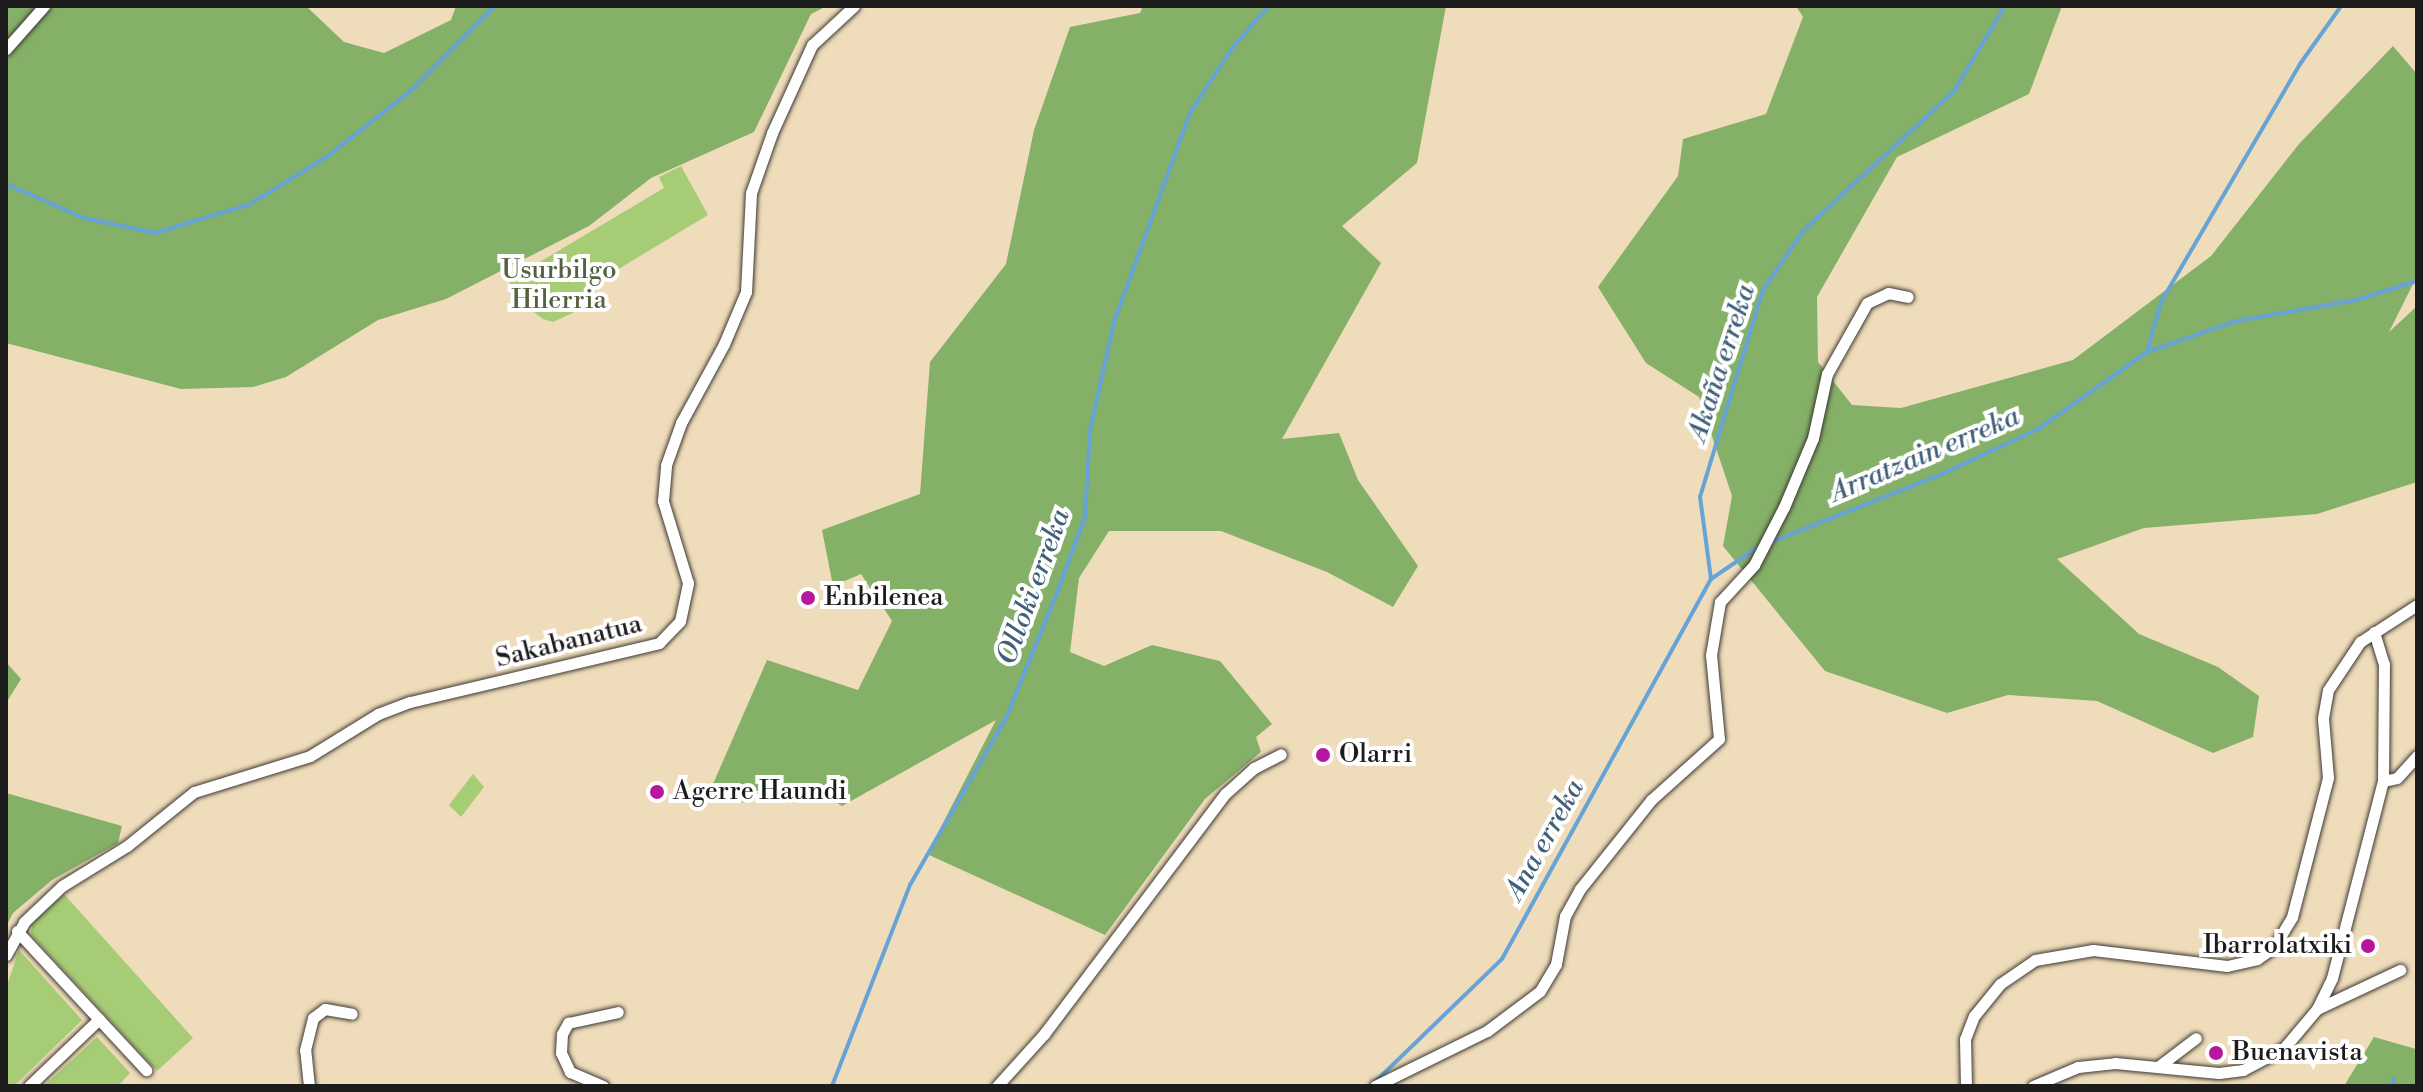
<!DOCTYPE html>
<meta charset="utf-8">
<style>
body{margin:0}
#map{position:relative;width:2423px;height:1092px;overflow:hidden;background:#efdcba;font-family:"Libre Bodoni",serif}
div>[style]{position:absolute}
.green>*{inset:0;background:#a7cc76}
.forest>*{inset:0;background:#85b067}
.stream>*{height:4px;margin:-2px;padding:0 2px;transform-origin:2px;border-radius:2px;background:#66a3d7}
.roads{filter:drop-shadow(0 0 2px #3c3934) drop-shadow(0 0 2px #3c3934)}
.minor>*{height:11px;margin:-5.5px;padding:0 5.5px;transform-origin:5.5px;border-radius:5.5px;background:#fff}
.dots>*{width:22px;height:22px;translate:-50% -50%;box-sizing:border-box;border:4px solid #fff;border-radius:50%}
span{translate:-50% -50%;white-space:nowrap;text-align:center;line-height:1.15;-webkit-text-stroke:8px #fff;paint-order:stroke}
.park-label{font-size:26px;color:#546240}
.poi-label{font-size:26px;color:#1c1c1c}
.left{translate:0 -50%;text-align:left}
.right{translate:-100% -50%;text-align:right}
.street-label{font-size:26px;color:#1c1c1c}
.water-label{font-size:28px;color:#41607a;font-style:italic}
.frame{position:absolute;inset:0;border:8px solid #1c1c1c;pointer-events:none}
</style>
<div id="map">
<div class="green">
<i style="clip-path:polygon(681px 166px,708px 215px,592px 285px,597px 295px,577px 311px,553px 322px,543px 319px,507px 292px,511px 279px,664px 188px,659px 177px)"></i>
<i style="clip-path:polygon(473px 774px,484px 787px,461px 817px,449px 805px)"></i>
<i style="clip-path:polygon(64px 894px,193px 1038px,157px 1071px,31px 935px,32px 921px)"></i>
<i style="clip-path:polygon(19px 950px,82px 1020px,14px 1086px,6px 1086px,6px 988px)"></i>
<i style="clip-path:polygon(97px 1037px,130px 1073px,118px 1086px,44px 1086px)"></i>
</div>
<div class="forest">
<i style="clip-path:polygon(6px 6px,306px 6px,344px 42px,384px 53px,451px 20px,456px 6px,827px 6px,811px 14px,754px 132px,651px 178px,589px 226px,446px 299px,378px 320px,286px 377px,253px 387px,181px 389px,6px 343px)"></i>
<i style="clip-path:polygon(1143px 6px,1446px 6px,1417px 163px,1342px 226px,1381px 263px,1282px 439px,1339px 433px,1358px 480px,1418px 566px,1393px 607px,1327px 572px,1221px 531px,1109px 531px,1079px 578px,1070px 652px,1104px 666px,1152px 645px,1220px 661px,1272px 724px,1256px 737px,1261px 752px,1205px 799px,1105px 935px,927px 854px,996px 720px,842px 806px,812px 787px,741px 803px,713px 784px,767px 660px,858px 690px,892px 621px,861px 574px,833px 586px,822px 530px,920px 494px,930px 362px,1006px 264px,1034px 130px,1070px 27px,1140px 13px)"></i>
<i style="clip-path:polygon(1796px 6px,2062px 6px,2029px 94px,1897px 157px,1817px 297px,1818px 362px,1852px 405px,1901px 408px,2073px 360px,2211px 256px,2299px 144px,2393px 46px,2417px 74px,2417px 276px,2389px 332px,2417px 306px,2417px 482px,2317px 514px,2144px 528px,2057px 559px,2139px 634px,2218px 667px,2259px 696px,2253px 737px,2213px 753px,2097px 701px,2008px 695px,1947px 713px,1825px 671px,1723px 546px,1732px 496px,1699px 397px,1646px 363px,1598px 287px,1678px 176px,1683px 139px,1766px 114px,1803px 17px)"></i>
<i style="clip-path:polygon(6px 662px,21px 679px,6px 703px)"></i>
<i style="clip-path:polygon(6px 793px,122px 826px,118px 843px,52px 880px,13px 913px,6px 927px)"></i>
<i style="clip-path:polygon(2374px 1037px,2416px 1049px,2417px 1086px,2344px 1086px)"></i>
</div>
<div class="stream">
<i style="left:6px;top:184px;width:85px;rotate:23.6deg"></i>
<i style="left:84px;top:218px;width:73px;rotate:11.9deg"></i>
<i style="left:155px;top:233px;width:99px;rotate:-17deg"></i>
<i style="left:250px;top:204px;width:92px;rotate:-31.6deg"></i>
<i style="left:328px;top:156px;width:110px;rotate:-38.3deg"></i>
<i style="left:414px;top:88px;width:115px;rotate:-45.4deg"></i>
<i style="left:2147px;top:352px;width:52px;rotate:-74.4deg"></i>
<i style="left:2161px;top:302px;width:276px;rotate:-59.7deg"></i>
<i style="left:2300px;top:64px;width:71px;rotate:-54.7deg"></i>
<i style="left:1769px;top:543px;width:186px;rotate:-21.7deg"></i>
<i style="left:1942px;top:474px;width:106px;rotate:-25.1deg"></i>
<i style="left:2038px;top:429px;width:133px;rotate:-35.2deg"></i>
<i style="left:2147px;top:352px;width:94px;rotate:-19.2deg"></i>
<i style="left:2236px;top:321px;width:122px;rotate:-9.9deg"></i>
<i style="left:2356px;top:300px;width:64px;rotate:-17.3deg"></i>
<i style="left:1711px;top:579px;width:83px;rotate:-97.6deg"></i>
<i style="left:1700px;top:497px;width:216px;rotate:-73.1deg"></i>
<i style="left:1763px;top:290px;width:73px;rotate:-55.7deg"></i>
<i style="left:1804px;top:230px;width:205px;rotate:-42.8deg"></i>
<i style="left:1954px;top:91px;width:99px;rotate:-59deg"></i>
<i style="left:1375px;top:1082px;width:177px;rotate:-44.1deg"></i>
<i style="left:1502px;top:959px;width:434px;rotate:-61.2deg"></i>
<i style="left:1711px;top:579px;width:60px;rotate:-34.2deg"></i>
<i style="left:832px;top:1086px;width:216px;rotate:-68.8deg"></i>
<i style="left:910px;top:885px;width:193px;rotate:-60.1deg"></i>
<i style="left:1006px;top:718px;width:135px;rotate:-67.8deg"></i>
<i style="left:1057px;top:593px;width:81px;rotate:-69.8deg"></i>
<i style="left:1085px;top:517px;width:86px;rotate:-86.7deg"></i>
<i style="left:1090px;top:431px;width:112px;rotate:-77.6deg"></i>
<i style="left:1114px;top:322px;width:225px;rotate:-70deg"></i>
<i style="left:1191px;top:111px;width:77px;rotate:-56.7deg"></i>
<i style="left:1233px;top:47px;width:55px;rotate:-48.7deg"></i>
<i style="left:2391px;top:1086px;width:8px;rotate:-67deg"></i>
</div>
<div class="roads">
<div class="minor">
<i style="left:6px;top:49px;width:57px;rotate:-48.5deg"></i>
<i style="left:2374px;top:632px;width:34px;rotate:73deg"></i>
<i style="left:2384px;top:664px;width:117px;rotate:90.5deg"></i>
<i style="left:17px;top:931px;width:190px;rotate:47.1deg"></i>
<i style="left:6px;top:955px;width:38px;rotate:-61deg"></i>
<i style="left:24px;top:922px;width:52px;rotate:-43.5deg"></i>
<i style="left:62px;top:886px;width:76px;rotate:-31.6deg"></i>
<i style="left:127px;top:846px;width:86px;rotate:-38.9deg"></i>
<i style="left:194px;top:792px;width:121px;rotate:-17.2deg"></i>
<i style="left:310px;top:756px;width:80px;rotate:-31.7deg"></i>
<i style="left:378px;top:714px;width:34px;rotate:-21deg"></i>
<i style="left:410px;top:702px;width:256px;rotate:-13.3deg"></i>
<i style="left:659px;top:643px;width:30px;rotate:-46deg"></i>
<i style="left:680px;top:621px;width:39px;rotate:-78deg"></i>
<i style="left:688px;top:583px;width:86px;rotate:-107deg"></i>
<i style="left:663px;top:501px;width:36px;rotate:-85deg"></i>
<i style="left:666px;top:465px;width:45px;rotate:-70.3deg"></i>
<i style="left:681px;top:423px;width:90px;rotate:-61.4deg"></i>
<i style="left:724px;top:344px;width:56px;rotate:-67.1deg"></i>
<i style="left:746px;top:292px;width:99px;rotate:-87.1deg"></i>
<i style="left:751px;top:193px;width:64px;rotate:-70.7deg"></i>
<i style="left:772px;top:133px;width:97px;rotate:-65.6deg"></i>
<i style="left:812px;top:45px;width:57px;rotate:-42.9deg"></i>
<i style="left:2317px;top:1009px;width:92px;rotate:-25.2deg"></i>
<i style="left:2159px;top:1066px;width:46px;rotate:-37.1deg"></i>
<i style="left:29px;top:1086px;width:97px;rotate:-43.7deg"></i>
<i style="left:309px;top:1086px;width:36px;rotate:-96deg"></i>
<i style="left:305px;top:1050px;width:33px;rotate:-76deg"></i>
<i style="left:313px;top:1018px;width:15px;rotate:-37deg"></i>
<i style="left:325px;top:1009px;width:27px;rotate:10deg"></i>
<i style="left:603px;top:1086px;width:36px;rotate:-157deg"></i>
<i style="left:570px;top:1072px;width:21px;rotate:-115deg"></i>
<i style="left:561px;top:1053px;width:19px;rotate:-87deg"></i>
<i style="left:562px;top:1034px;width:13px;rotate:-61deg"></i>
<i style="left:568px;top:1023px;width:51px;rotate:-12.4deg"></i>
<i style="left:997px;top:1086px;width:70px;rotate:-47.9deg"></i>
<i style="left:1044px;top:1034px;width:301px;rotate:-53deg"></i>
<i style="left:1225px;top:794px;width:39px;rotate:-42deg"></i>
<i style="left:1254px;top:768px;width:30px;rotate:-27deg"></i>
<i style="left:1375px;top:1086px;width:125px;rotate:-26.2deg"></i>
<i style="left:1487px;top:1031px;width:66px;rotate:-37deg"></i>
<i style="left:1540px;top:991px;width:31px;rotate:-59deg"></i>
<i style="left:1556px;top:964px;width:49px;rotate:-79.4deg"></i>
<i style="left:1565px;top:916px;width:31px;rotate:-61deg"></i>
<i style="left:1580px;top:889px;width:114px;rotate:-51.4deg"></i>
<i style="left:1651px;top:800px;width:91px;rotate:-41.9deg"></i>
<i style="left:1719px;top:739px;width:84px;rotate:-95.4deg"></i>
<i style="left:1711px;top:655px;width:54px;rotate:-80.4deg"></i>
<i style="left:1720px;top:602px;width:50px;rotate:-47.4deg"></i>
<i style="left:1754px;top:565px;width:65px;rotate:-62.7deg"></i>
<i style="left:1784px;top:507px;width:75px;rotate:-67.2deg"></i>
<i style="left:1813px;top:438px;width:66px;rotate:-77.7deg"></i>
<i style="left:1827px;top:374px;width:81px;rotate:-60.6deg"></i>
<i style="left:1867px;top:303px;width:23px;rotate:-25deg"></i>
<i style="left:1888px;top:293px;width:20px;rotate:11deg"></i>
<i style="left:1966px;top:1086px;width:47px;rotate:-91.2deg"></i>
<i style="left:1965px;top:1039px;width:25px;rotate:-69deg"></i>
<i style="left:1974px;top:1016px;width:41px;rotate:-50.9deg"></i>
<i style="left:2000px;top:984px;width:42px;rotate:-34.4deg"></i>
<i style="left:2035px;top:960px;width:59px;rotate:-9.8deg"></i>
<i style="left:2093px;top:950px;width:135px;rotate:6.8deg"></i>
<i style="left:2227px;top:966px;width:31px;rotate:-13deg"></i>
<i style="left:2257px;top:959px;width:21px;rotate:-35deg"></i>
<i style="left:2274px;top:947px;width:35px;rotate:-59deg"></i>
<i style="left:2292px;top:917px;width:144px;rotate:-75.5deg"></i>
<i style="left:2328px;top:778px;width:60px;rotate:-94.8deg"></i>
<i style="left:2323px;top:718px;width:28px;rotate:-80deg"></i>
<i style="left:2328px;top:690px;width:58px;rotate:-56.3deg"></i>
<i style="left:2360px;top:642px;width:68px;rotate:-33deg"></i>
<i style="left:2033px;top:1086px;width:49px;rotate:-22.9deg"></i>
<i style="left:2078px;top:1067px;width:37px;rotate:-6deg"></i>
<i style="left:2115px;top:1063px;width:104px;rotate:5.5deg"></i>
<i style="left:2219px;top:1073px;width:24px;rotate:-7deg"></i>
<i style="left:2243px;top:1070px;width:47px;rotate:-28.2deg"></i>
<i style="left:2284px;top:1048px;width:51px;rotate:-49.8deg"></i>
<i style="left:2317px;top:1009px;width:34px;rotate:-64deg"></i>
<i style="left:2332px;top:978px;width:203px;rotate:-75.5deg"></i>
<i style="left:2383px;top:781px;width:14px;rotate:-12deg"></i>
<i style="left:2397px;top:778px;width:30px;rotate:-48deg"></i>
</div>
</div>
<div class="dots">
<i style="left:808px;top:598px;background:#b5179e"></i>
<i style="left:1323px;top:755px;background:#b5179e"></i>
<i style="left:657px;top:792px;background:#b5179e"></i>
<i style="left:2368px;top:946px;background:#b5179e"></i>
<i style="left:2216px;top:1053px;background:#b5179e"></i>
</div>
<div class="park-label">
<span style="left:559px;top:286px">Usurbilgo<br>Hilerria</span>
</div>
<div class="poi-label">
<span class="left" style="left:824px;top:598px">Enbilenea</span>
<span class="left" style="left:1339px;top:755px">Olarri</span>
<span class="left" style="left:673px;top:792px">Agerre Haundi</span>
<span class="right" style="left:2352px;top:946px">Ibarrolatxiki</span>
<span class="left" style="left:2232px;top:1053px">Buenavista</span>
</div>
<div class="street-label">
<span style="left:569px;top:642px;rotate:-14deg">Sakabanatua</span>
</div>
<div class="water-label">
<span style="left:1722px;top:363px;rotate:-72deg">Akaña erreka</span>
<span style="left:1925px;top:455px;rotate:-23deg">Arratzain erreka</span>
<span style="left:1034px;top:587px;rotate:-70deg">Olloki erreka</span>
<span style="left:1545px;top:840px;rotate:-61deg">Ana erreka</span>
</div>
<div class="frame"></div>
</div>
